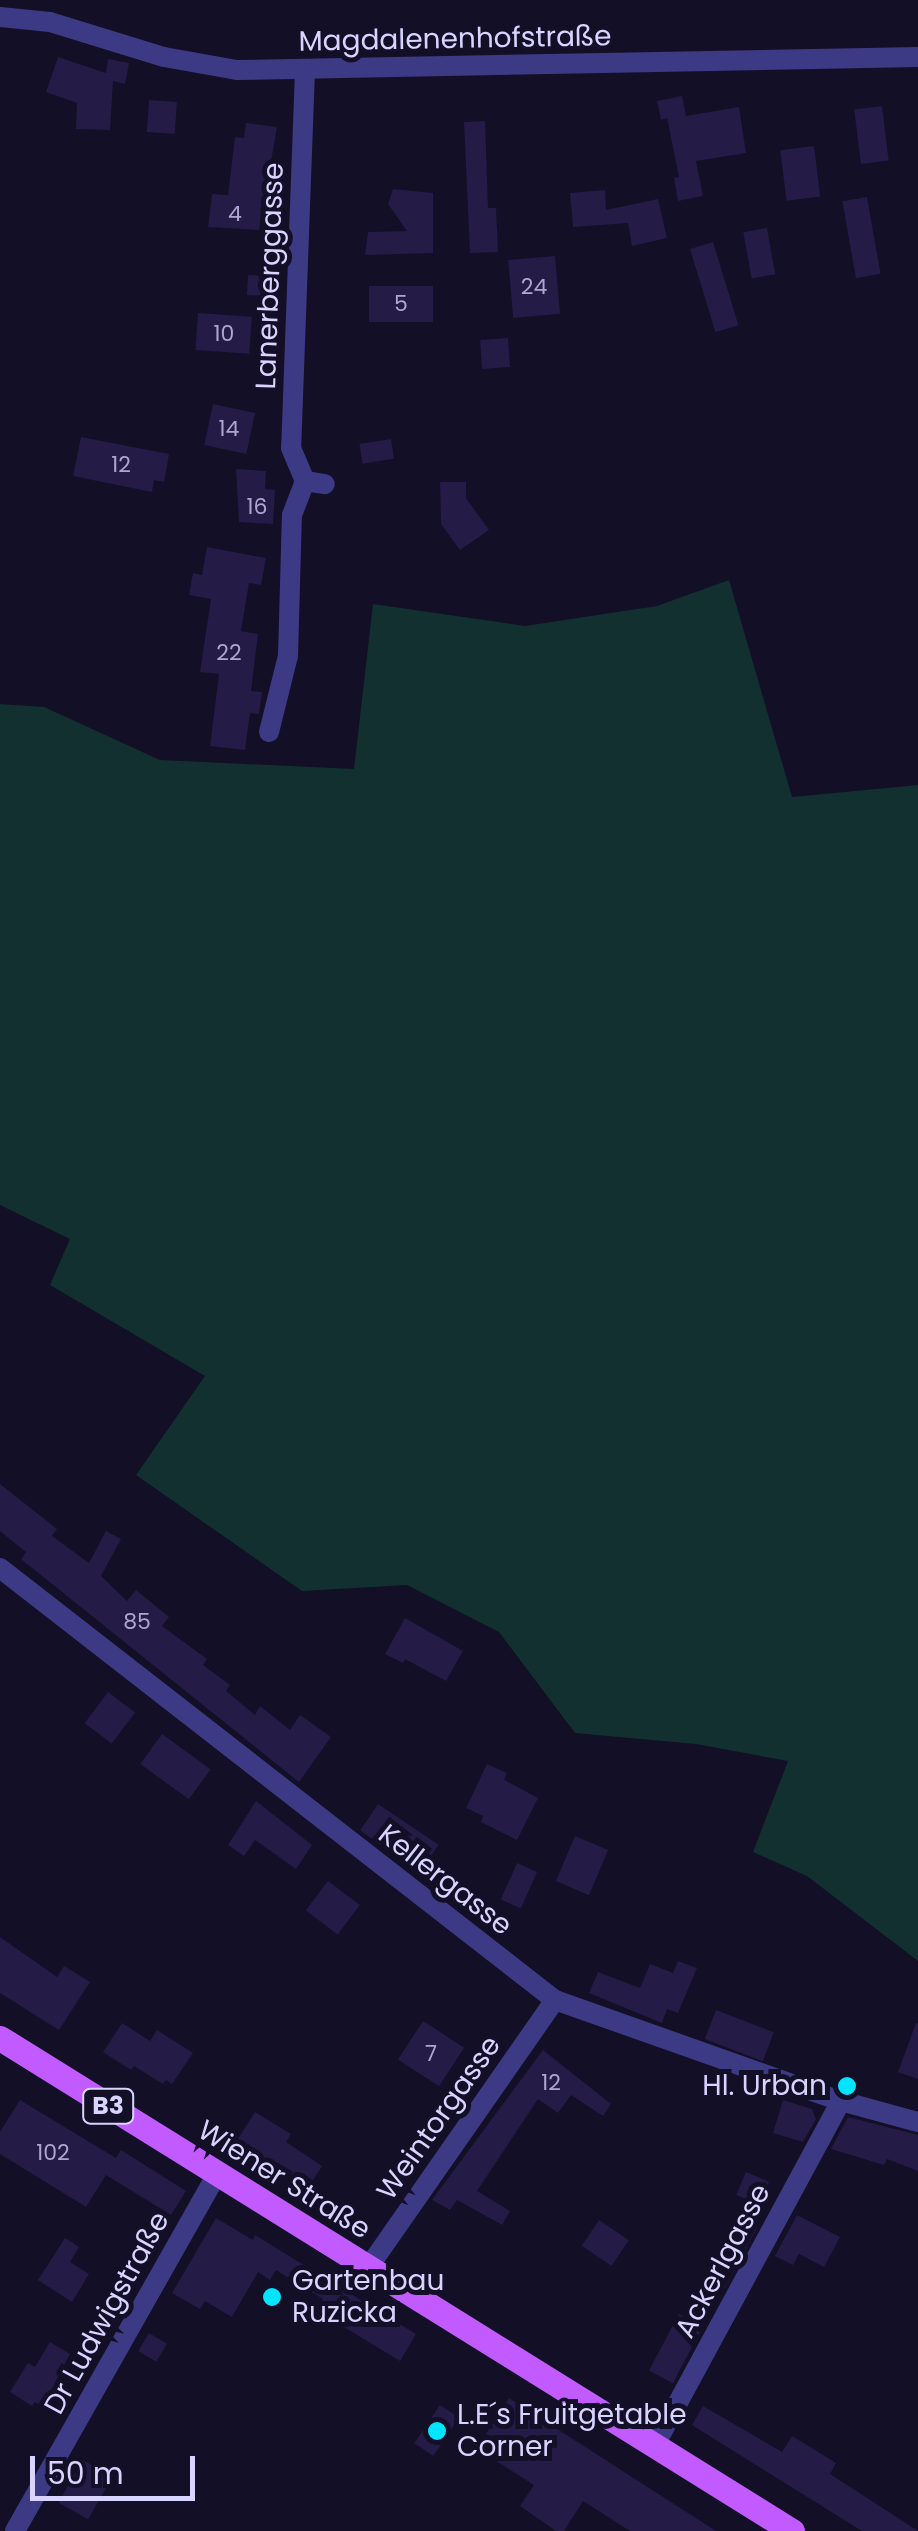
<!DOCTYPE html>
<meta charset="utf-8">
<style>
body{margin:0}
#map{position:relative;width:918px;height:2531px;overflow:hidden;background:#130f26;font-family:Poppins,sans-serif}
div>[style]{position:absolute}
.green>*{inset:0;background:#12302f}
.building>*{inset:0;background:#241b47;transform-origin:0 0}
.street>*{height:20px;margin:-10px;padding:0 10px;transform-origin:10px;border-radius:10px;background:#3d3a85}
.primary>*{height:25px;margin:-12.5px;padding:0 12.5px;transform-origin:12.5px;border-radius:12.5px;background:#c25bff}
.dots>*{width:28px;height:28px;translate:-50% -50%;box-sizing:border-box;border:5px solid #130f26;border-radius:50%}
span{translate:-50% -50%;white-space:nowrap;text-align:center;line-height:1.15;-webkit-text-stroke:10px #130f26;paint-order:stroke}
.number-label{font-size:22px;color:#aca6d1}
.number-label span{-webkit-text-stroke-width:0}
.shield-label span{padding:2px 8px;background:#130f26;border:2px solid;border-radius:8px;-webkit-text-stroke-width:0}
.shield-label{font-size:25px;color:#d9d4ff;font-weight:700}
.street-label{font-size:28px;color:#d9d4ff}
.poi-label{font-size:28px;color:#d9d4ff}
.right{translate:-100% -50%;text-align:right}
.left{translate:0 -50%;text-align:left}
.scale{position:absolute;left:30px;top:2456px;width:165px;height:45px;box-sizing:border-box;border:5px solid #d9d4ff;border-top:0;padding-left:12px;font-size:30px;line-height:35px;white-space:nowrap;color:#d9d4ff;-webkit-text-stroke:8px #130f26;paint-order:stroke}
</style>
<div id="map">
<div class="green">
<i style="clip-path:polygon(729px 580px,792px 797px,918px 785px,918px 1961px,807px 1876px,753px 1852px,788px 1761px,696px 1744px,575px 1733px,499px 1632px,407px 1585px,302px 1591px,136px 1475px,205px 1376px,50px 1285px,70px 1239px,0 1205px,0 704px,44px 707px,160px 760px,354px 769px,373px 604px,525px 626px,657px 606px)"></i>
</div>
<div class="building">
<i style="clip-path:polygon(58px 57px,106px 73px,108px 59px,129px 63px,125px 84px,113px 81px,110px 130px,76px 129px,77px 103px,46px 92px)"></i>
<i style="clip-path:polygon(682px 96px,686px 116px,739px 107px,746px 153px,696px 161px,703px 196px,678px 201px,674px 178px,679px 177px,667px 118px,661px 120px,657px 101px)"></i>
<i style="left:149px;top:100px;width:28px;height:32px;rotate:4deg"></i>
<i style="left:882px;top:106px;width:55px;height:28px;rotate:83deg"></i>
<i style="clip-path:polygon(485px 121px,488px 208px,496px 208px,498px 252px,470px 253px,464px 122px)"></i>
<i style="clip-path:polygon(246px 123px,277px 127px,259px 230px,208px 227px,212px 194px,228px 195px,235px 137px,244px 138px)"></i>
<i style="left:814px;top:146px;width:51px;height:34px;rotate:83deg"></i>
<i style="clip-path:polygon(393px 189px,433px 193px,433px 253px,365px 255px,368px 232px,407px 231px,388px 204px)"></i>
<i style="clip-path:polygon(605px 190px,606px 210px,658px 199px,667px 238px,632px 246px,628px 223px,573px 227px,570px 193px)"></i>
<i style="left:867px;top:197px;width:78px;height:25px;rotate:80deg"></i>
<i style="left:767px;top:228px;width:47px;height:24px;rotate:80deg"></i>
<i style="left:713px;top:242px;width:87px;height:24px;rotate:73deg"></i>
<i style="left:555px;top:256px;width:58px;height:47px;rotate:85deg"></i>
<i style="left:248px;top:275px;width:21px;height:20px;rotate:3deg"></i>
<i style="left:369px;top:286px;width:64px;height:36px"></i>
<i style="left:198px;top:313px;width:54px;height:37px;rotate:4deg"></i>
<i style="left:508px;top:338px;width:29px;height:28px;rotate:86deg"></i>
<i style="left:213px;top:404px;width:43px;height:42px;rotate:12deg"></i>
<i style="clip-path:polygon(81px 437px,169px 454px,164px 482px,154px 480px,152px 492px,73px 476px)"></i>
<i style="left:391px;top:439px;width:20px;height:32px;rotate:81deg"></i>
<i style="clip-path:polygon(236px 469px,266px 471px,265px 489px,275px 490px,273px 524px,239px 522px)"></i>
<i style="clip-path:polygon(440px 482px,466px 482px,466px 498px,489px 530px,460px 550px,441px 524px)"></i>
<i style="clip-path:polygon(207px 547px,266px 558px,261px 585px,249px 583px,241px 631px,258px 634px,251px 691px,262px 692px,259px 714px,250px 713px,245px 750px,210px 746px,219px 674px,200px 672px,211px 599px,189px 595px,193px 573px,202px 575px)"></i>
<i style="clip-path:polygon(0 1484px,57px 1529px,52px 1536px,89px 1563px,106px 1531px,121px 1539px,101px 1576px,127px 1601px,136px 1590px,169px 1617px,162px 1626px,207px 1659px,203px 1665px,230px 1685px,226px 1691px,255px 1715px,260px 1706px,290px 1730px,300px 1715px,331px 1737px,299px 1782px,21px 1559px,26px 1552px,0 1531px)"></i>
<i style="clip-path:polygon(405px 1618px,463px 1651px,446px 1681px,405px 1659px,403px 1663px,385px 1654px)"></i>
<i style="left:108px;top:1692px;width:34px;height:39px;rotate:37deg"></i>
<i style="left:162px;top:1734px;width:60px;height:37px;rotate:36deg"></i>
<i style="clip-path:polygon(487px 1764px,507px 1773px,504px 1780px,538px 1798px,517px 1840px,481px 1822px,483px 1816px,466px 1808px)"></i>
<i style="clip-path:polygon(256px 1801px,312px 1845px,296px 1869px,255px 1840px,244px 1856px,228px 1845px)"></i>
<i style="left:378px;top:1804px;width:73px;height:32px;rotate:34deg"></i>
<i style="left:575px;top:1836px;width:36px;height:49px;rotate:23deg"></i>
<i style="left:517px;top:1863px;width:22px;height:40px;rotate:24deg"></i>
<i style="left:328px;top:1881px;width:40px;height:37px;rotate:37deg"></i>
<i style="clip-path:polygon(0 1937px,57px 1977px,64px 1966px,90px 1982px,59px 2030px,0 1993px)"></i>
<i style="clip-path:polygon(678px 1961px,697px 1968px,678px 2013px,667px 2009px,662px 2023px,589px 1993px,598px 1972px,640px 1988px,650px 1964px,673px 1973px)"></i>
<i style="left:716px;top:2010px;width:62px;height:31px;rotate:21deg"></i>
<i style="left:423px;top:2021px;width:49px;height:46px;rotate:33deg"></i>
<i style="clip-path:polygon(122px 2023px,150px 2041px,157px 2030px,193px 2053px,172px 2084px,166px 2080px,163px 2084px,134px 2066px,131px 2070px,103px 2052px)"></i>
<i style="clip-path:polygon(916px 2023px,918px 2023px,918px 2079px,898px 2072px)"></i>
<i style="clip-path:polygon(543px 2050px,611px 2104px,603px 2116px,571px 2095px,558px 2113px,538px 2099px,477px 2191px,510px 2211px,502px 2225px,457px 2200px,450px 2210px,432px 2200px)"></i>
<i style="clip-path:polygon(20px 2100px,116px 2158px,121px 2150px,186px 2191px,171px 2215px,106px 2175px,86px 2207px,0 2154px,0 2132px)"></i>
<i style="clip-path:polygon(783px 2100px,812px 2109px,816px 2119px,803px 2142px,773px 2133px)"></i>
<i style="clip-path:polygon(255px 2112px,291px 2134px,286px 2142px,322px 2166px,308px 2188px,234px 2145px)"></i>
<i style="clip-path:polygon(848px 2117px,918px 2135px,918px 2171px,887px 2159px,884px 2165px,831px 2149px)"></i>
<i style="left:746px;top:2172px;width:25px;height:25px;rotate:23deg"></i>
<i style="clip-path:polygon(797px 2215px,840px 2237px,824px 2267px,799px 2254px,793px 2265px,775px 2256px)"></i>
<i style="clip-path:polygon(216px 2218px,253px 2240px,255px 2235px,416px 2334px,400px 2361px,316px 2310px,323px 2299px,276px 2270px,270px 2280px,258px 2272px,232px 2317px,205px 2301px,200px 2309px,172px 2293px)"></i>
<i style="left:599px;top:2220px;width:36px;height:31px;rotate:34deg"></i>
<i style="clip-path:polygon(751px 2225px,757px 2228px,722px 2293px,714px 2288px)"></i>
<i style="clip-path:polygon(65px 2238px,79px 2247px,70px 2262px,89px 2274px,72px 2302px,38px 2280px)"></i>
<i style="left:679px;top:2314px;width:27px;height:64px;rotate:28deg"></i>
<i style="left:149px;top:2333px;width:21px;height:21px;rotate:31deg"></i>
<i style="clip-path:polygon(50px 2342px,70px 2354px,43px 2407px,35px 2402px,32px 2406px,10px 2392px,28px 2363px,35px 2367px)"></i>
<i style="clip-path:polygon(509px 2398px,688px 2513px,716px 2531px,630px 2531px,583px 2501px,564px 2531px,556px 2531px,520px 2506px,534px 2485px,490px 2457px,499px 2443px,486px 2434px)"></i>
<i style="left:440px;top:2405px;width:23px;height:46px;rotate:34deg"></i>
<i style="clip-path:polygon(703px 2406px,782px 2452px,792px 2436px,836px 2463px,830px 2474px,918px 2531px,862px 2531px,692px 2425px)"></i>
<i style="left:83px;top:2460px;width:34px;height:49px;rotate:30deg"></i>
</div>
<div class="street">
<i style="left:0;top:17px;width:50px;rotate:5.7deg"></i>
<i style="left:50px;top:22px;width:119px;rotate:17.1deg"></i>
<i style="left:164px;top:57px;width:74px;rotate:10.1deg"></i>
<i style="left:237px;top:70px;width:681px;rotate:-1.09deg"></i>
<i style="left:305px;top:70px;width:378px;rotate:92.1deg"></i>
<i style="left:291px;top:448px;width:36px;rotate:67deg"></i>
<i style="left:305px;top:481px;width:20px;rotate:9deg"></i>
<i style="left:269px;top:732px;width:78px;rotate:-76deg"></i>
<i style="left:288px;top:656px;width:141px;rotate:-88.4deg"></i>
<i style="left:292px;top:515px;width:36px;rotate:-69deg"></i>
<i style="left:0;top:1568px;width:703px;rotate:37.9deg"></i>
<i style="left:555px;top:2000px;width:303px;rotate:19.5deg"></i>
<i style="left:841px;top:2101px;width:80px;rotate:15.3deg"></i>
<i style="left:368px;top:2268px;width:327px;rotate:-55.1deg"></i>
<i style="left:654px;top:2447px;width:393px;rotate:-61.6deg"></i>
<i style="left:15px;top:2531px;width:410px;rotate:-60.5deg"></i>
</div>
<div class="primary">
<i style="left:0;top:2038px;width:933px;rotate:31.9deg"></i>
</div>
<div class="dots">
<i style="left:847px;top:2086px;background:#00e5ff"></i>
<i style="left:272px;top:2297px;background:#00e5ff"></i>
<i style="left:437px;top:2431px;background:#00e5ff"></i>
</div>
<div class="number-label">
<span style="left:235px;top:214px">4</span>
<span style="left:534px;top:287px">24</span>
<span style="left:401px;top:304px">5</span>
<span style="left:224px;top:334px">10</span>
<span style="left:229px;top:429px">14</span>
<span style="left:121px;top:465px">12</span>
<span style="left:257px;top:507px">16</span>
<span style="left:229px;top:653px">22</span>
<span style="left:137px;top:1622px">85</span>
<span style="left:431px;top:2054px">7</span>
<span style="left:551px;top:2083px">12</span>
<span style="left:53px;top:2153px">102</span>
</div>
<div class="shield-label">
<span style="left:108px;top:2106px">B3</span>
</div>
<div class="street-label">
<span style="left:455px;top:39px;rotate:-1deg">Magdalenenhofstraße</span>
<span style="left:270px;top:276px;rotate:-88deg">Lanerberggasse</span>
<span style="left:445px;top:1880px;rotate:38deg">Kellergasse</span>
<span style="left:439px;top:2118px;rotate:-55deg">Weintorgasse</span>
<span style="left:284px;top:2180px;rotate:32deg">Wiener Straße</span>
<span style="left:723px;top:2261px;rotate:-62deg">Ackerlgasse</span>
<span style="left:107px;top:2313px;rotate:-61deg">Dr Ludwigstraße</span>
</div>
<div class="poi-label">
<span class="right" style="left:827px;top:2086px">Hl. Urban</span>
<span class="left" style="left:292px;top:2297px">Gartenbau<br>Ruzicka</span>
<span class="left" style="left:457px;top:2431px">L.E´s Fruitgetable<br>Corner</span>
</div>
<div class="scale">50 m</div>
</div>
